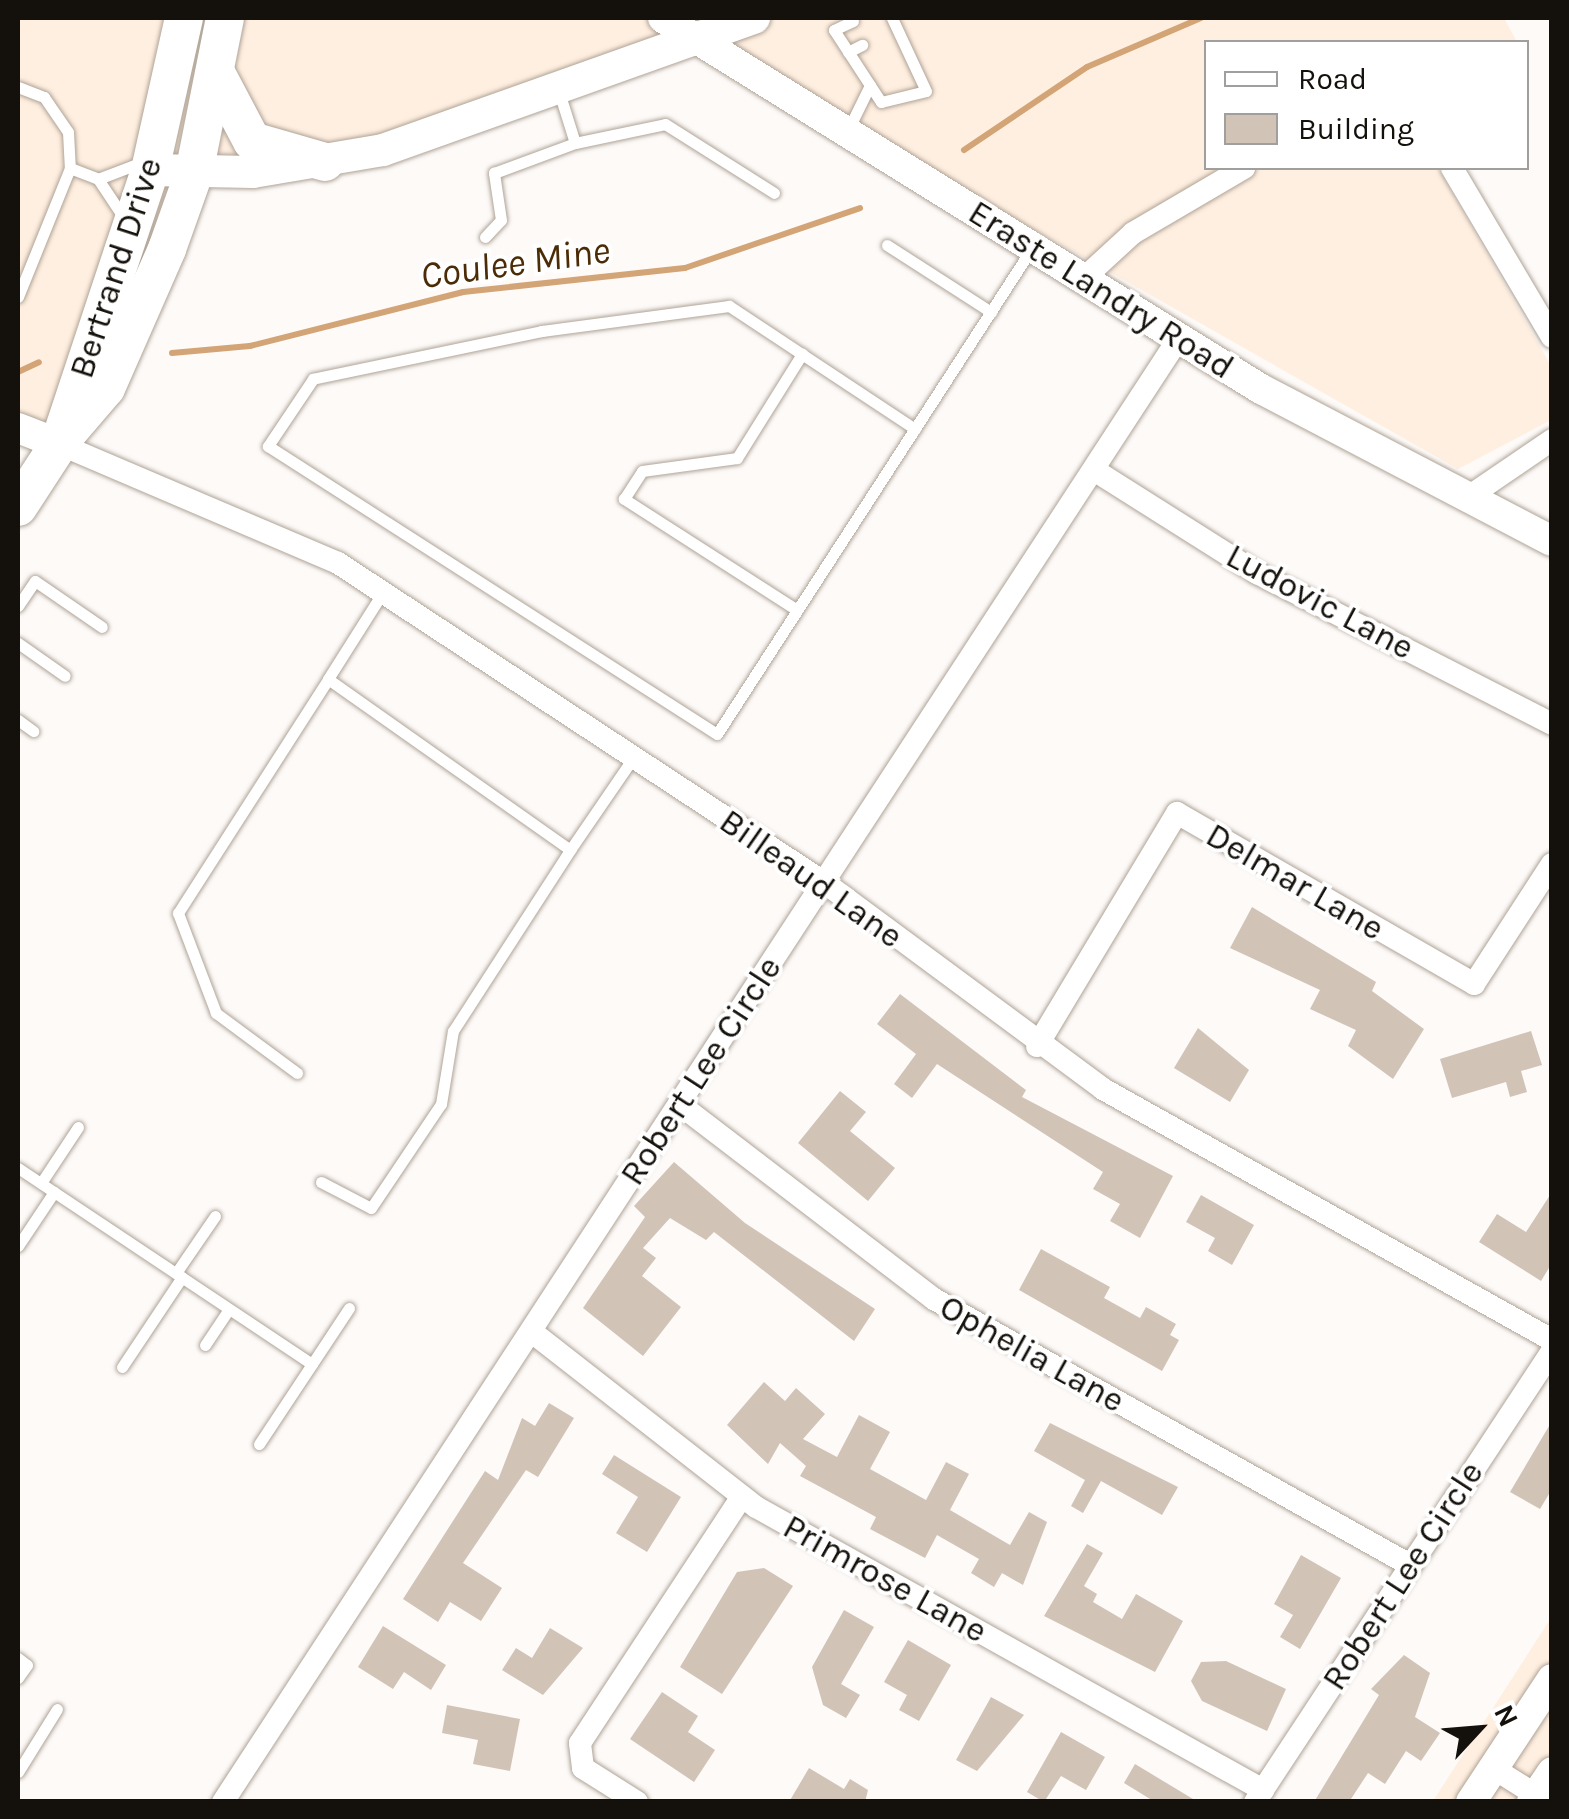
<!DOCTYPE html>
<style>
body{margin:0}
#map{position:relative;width:1569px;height:1819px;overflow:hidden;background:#fdfaf8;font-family:Karla,sans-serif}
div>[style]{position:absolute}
.built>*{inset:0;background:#ffefe0}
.stream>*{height:6px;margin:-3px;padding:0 3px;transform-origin:3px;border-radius:3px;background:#d2a476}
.building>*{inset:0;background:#d1c4b7}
.roads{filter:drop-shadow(0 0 2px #afa396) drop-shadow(0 0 2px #afa396)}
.service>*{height:11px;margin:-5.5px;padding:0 5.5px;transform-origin:5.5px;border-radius:5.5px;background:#fff}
.minor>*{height:22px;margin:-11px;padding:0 11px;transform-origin:11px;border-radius:11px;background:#fff}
.tertiary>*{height:30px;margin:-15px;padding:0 15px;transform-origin:15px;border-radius:15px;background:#fff}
.secondary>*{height:32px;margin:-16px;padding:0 16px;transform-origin:16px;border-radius:16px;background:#fff}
.primary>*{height:38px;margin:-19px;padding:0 19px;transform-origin:19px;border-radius:19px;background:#fff}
span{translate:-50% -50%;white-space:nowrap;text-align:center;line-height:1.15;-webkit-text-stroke:8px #fff;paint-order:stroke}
.street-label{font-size:35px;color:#14100b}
.water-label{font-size:38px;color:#4b2c06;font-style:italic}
.frame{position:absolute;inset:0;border:20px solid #14100b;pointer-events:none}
.legend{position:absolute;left:1204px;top:40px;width:325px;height:130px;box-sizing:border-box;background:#fff;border:2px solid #a19f9d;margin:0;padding:12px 18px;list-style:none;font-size:30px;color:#14100b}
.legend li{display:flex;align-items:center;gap:20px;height:50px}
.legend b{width:50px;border:2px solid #a19f9d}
.north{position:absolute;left:1429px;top:1679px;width:100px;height:100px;-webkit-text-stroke:8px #fff;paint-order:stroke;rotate:64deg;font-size:28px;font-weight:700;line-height:40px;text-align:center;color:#14100b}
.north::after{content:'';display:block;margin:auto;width:35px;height:45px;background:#14100b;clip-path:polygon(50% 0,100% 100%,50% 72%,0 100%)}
</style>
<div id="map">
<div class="built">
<i style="clip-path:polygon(18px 18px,1504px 18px,1517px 42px,1206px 42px,1206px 168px,1438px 168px,1551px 366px,1551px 420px,1458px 469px,698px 39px,477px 123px,194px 173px,59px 444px,18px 425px)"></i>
<i style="clip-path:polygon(1551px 1618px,1551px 1801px,1433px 1801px)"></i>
</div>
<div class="stream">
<i style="left:964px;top:150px;width:148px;rotate:-34deg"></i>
<i style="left:1087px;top:67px;width:124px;rotate:-23.3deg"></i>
<i style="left:172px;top:353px;width:78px;rotate:-5.1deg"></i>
<i style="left:250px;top:346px;width:220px;rotate:-14.2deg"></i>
<i style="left:463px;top:292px;width:223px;rotate:-6.2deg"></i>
<i style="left:685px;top:268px;width:185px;rotate:-18.9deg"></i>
<i style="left:18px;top:372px;width:23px;rotate:-25deg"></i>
</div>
<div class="building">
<i style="clip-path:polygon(1252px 907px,1376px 982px,1372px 991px,1424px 1029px,1393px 1079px,1348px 1046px,1356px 1030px,1310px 1009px,1320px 990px,1230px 948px)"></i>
<i style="clip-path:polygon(900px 994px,1026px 1090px,1022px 1097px,1173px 1176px,1140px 1238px,1110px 1221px,1120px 1204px,1093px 1189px,1103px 1172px,937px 1064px,912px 1098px,894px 1084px,916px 1054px,877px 1024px)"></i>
<i style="clip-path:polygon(1198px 1028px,1249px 1070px,1230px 1102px,1174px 1068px)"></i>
<i style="clip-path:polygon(1531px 1031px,1542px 1065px,1521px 1071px,1527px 1092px,1510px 1097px,1506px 1082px,1452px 1098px,1440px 1059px)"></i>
<i style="clip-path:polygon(840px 1091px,866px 1112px,850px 1131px,895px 1168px,868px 1201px,798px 1143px)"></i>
<i style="clip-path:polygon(674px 1162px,745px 1223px,875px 1309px,854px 1341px,714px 1232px,706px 1240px,670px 1218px,643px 1248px,656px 1258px,642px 1276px,681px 1307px,643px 1356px,583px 1308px,645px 1217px,634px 1206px)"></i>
<i style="clip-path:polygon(1552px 1192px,1552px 1263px,1541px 1281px,1479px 1242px,1497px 1214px,1526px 1232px)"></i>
<i style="clip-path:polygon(1201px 1195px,1254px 1225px,1232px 1265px,1208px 1251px,1215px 1238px,1186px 1222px)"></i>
<i style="clip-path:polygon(1041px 1249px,1110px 1287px,1104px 1298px,1140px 1318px,1146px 1307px,1176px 1324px,1170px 1335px,1179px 1340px,1162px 1371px,1019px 1290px)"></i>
<i style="clip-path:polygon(764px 1382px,785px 1401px,796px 1388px,825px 1414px,803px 1439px,837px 1457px,859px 1415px,890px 1432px,870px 1469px,926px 1500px,946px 1462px,969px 1474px,950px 1510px,1010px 1545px,1029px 1512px,1047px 1522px,1023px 1585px,1002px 1573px,994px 1587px,971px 1573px,979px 1559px,937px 1535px,925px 1558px,870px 1529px,876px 1517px,800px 1476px,806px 1466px,780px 1443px,768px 1464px,727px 1425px)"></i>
<i style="clip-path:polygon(549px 1403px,574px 1418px,538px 1477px,526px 1470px,463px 1563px,502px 1588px,481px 1621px,450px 1602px,438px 1622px,403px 1599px,485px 1471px,498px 1480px,522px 1418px,535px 1426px)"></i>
<i style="clip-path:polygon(1552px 1421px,1552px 1489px,1540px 1509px,1510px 1492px)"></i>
<i style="clip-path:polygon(1050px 1423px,1178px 1487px,1162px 1515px,1101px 1481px,1083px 1513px,1071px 1506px,1085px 1480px,1034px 1451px)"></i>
<i style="clip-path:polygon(614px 1455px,681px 1497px,647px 1552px,616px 1533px,638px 1497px,602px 1474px)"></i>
<i style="clip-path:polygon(1087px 1544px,1103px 1553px,1084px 1586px,1097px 1594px,1093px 1602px,1122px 1619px,1136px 1594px,1183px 1621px,1155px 1672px,1044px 1616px)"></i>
<i style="clip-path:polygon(1301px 1555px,1341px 1578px,1300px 1649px,1280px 1637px,1293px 1615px,1274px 1604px)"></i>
<i style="clip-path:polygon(764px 1568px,793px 1586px,722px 1694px,680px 1667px,737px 1572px)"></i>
<i style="clip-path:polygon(844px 1610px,874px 1627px,841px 1684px,860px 1695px,846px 1718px,823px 1705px,812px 1667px)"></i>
<i style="clip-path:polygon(383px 1626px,446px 1665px,431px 1690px,404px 1672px,393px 1689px,358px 1667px)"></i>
<i style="clip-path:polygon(550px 1628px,583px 1648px,543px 1695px,502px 1670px,516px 1648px,532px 1658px)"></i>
<i style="clip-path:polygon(908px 1640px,951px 1665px,919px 1721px,899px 1710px,907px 1695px,884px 1682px)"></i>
<i style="clip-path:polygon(1404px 1655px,1430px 1673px,1415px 1717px,1440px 1733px,1421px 1761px,1406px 1751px,1385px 1784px,1368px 1773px,1349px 1802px,1314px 1802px,1379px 1695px,1371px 1689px)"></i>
<i style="clip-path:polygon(1226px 1661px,1286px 1689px,1267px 1731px,1202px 1701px,1191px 1681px,1201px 1662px)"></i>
<i style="clip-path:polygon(662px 1692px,698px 1716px,688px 1732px,715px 1750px,694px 1782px,630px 1739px)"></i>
<i style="clip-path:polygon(991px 1697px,1024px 1715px,977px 1771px,956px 1760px)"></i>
<i style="clip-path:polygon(447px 1705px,520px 1719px,510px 1771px,473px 1764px,478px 1740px,442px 1733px)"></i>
<i style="clip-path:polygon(1061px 1732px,1105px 1757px,1086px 1790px,1061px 1776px,1044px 1802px,1027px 1792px)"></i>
<i style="clip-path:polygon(1135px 1764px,1198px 1802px,1155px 1802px,1124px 1783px)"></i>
<i style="clip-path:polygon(809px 1768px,844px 1789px,850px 1779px,868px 1790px,865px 1802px,789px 1802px)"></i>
</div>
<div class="roads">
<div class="service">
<i style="left:853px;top:21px;width:21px;rotate:155deg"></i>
<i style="left:834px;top:30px;width:86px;rotate:56.9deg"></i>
<i style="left:881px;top:102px;width:46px;rotate:-13.7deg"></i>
<i style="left:926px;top:91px;width:81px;rotate:-115deg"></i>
<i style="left:848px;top:52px;width:16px;rotate:-27deg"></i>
<i style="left:18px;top:87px;width:28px;rotate:21deg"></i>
<i style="left:44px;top:97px;width:42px;rotate:55.6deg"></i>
<i style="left:68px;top:132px;width:36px;rotate:87deg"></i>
<i style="left:70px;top:168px;width:139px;rotate:112deg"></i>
<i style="left:848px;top:130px;width:50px;rotate:-63.9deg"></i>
<i style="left:575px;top:143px;width:92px;rotate:-11.9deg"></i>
<i style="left:665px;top:124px;width:129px;rotate:32.3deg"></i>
<i style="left:70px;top:168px;width:30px;rotate:21deg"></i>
<i style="left:98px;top:179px;width:50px;rotate:56.3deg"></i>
<i style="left:98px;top:179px;width:50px;rotate:-21deg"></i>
<i style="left:485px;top:237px;width:23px;rotate:-47deg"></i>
<i style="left:501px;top:220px;width:48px;rotate:-98.5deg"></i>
<i style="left:494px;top:173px;width:86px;rotate:-20.3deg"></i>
<i style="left:575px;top:143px;width:53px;rotate:-107.4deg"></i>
<i style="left:887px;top:245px;width:124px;rotate:32.8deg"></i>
<i style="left:915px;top:429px;width:223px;rotate:-146.5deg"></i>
<i style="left:729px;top:306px;width:189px;rotate:172.4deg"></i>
<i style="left:542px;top:331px;width:234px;rotate:168.2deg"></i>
<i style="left:313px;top:379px;width:81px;rotate:123.9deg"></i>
<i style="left:268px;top:446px;width:533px;rotate:32.68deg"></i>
<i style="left:717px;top:734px;width:579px;rotate:-57.05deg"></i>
<i style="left:383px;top:592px;width:103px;rotate:122.3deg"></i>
<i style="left:328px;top:679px;width:296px;rotate:35.2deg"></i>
<i style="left:570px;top:850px;width:112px;rotate:-55.6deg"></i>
<i style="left:18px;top:606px;width:30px;rotate:-56deg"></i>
<i style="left:35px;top:581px;width:81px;rotate:34.5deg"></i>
<i style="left:797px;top:610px;width:206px;rotate:-147.3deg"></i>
<i style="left:624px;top:499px;width:33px;rotate:-57deg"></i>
<i style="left:642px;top:471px;width:96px;rotate:-7.8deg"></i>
<i style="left:737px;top:458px;width:123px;rotate:-58deg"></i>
<i style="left:18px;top:643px;width:57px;rotate:35.1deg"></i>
<i style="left:18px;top:720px;width:19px;rotate:36deg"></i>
<i style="left:297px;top:1073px;width:101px;rotate:-143.5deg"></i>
<i style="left:216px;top:1013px;width:107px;rotate:-110.8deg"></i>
<i style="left:178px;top:913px;width:278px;rotate:-57.3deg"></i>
<i style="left:18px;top:1168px;width:353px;rotate:33.7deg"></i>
<i style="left:312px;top:1364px;width:96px;rotate:123.5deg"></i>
<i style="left:321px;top:1182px;width:56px;rotate:27.5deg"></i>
<i style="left:371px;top:1208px;width:125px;rotate:-56.1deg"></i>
<i style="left:441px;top:1104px;width:74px;rotate:-80.7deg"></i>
<i style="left:453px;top:1031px;width:216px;rotate:-57.1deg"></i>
<i style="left:41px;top:1183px;width:67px;rotate:-56.5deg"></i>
<i style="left:18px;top:1246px;width:65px;rotate:-56.3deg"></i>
<i style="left:176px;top:1273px;width:69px;rotate:-55.6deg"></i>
<i style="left:205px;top:1345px;width:43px;rotate:-56.3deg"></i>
<i style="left:312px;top:1364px;width:67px;rotate:-56.5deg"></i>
<i style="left:122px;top:1367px;width:108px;rotate:-56.3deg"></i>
<i style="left:18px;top:1658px;width:11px;rotate:38deg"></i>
<i style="left:27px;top:1665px;width:16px;rotate:125deg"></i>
<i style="left:18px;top:1772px;width:74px;rotate:-58.2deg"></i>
</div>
<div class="minor">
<i style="left:1452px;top:168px;width:196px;rotate:59.4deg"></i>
<i style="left:1083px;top:279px;width:68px;rotate:-42.6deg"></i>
<i style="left:1133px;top:233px;width:129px;rotate:-30.4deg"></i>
<i style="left:59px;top:444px;width:303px;rotate:23.1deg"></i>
<i style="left:338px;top:563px;width:583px;rotate:33.31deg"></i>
<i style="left:825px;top:883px;width:346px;rotate:36.5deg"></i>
<i style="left:1103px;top:1089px;width:514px;rotate:29.21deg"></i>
<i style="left:1094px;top:470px;width:193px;rotate:32.3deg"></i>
<i style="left:1257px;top:573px;width:331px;rotate:27.1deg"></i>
<i style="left:1467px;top:498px;width:103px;rotate:-34.3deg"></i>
<i style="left:1037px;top:1046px;width:272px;rotate:-59deg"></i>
<i style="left:1177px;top:813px;width:343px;rotate:29.9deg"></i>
<i style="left:1474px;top:984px;width:143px;rotate:-57deg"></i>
<i style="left:679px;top:1104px;width:321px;rotate:37.4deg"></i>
<i style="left:934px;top:1299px;width:545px;rotate:29.2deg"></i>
<i style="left:532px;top:1332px;width:284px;rotate:38deg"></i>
<i style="left:756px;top:1507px;width:581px;rotate:29.17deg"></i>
<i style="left:1493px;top:1768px;width:51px;rotate:32.1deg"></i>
<i style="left:223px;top:1802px;width:1747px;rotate:-56.86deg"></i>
<i style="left:637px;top:1802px;width:64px;rotate:-147.8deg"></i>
<i style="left:583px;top:1768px;width:25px;rotate:-97deg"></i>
<i style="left:580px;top:1743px;width:295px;rotate:-56.7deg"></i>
<i style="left:1255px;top:1802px;width:540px;rotate:-56.63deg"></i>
</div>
<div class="tertiary">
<i style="left:663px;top:18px;width:704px;rotate:31.82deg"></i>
<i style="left:1261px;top:389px;width:328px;rotate:27.6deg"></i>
<i style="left:18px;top:428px;width:44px;rotate:21.3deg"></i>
<i style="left:1471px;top:1802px;width:147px;rotate:-56.6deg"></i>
<i style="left:1532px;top:1802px;width:36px;rotate:-56deg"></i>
</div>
<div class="secondary">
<i style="left:150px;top:170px;width:103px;rotate:1.1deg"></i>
<i style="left:253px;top:172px;width:132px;rotate:-9.6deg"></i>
<i style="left:383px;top:150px;width:394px;rotate:-19.6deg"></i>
</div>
<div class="primary">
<i style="left:217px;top:75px;width:75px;rotate:62.1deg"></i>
<i style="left:252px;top:141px;width:76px;rotate:16deg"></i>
<i style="left:70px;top:430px;width:55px;rotate:-49.4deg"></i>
<i style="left:106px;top:388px;width:152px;rotate:-66.3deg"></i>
<i style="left:167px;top:249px;width:81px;rotate:-70.4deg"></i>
<i style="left:194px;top:173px;width:158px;rotate:-78.7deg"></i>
<i style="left:18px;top:507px;width:75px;rotate:-56.9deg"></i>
<i style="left:59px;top:444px;width:289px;rotate:-71.6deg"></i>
<i style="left:150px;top:170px;width:156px;rotate:-77.4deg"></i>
</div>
</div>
<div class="street-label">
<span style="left:116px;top:268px;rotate:-72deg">Bertrand Drive</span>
<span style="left:1101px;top:290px;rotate:32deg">Eraste Landry Road</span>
<span style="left:1320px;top:602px;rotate:28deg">Ludovic Lane</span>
<span style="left:811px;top:879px;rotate:35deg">Billeaud Lane</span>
<span style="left:1295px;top:882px;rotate:30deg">Delmar Lane</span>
<span style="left:701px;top:1071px;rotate:-57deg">Robert Lee Circle</span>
<span style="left:1032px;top:1354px;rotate:29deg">Ophelia Lane</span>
<span style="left:1403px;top:1576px;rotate:-57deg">Robert Lee Circle</span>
<span style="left:885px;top:1579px;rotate:29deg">Primrose Lane</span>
</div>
<div class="water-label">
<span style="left:515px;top:263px;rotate:-8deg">Coulee Mine</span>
</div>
<div class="frame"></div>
<ul class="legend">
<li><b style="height:12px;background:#fff"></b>Road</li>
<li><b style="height:28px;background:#d1c4b7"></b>Building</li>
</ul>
<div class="north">N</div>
</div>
